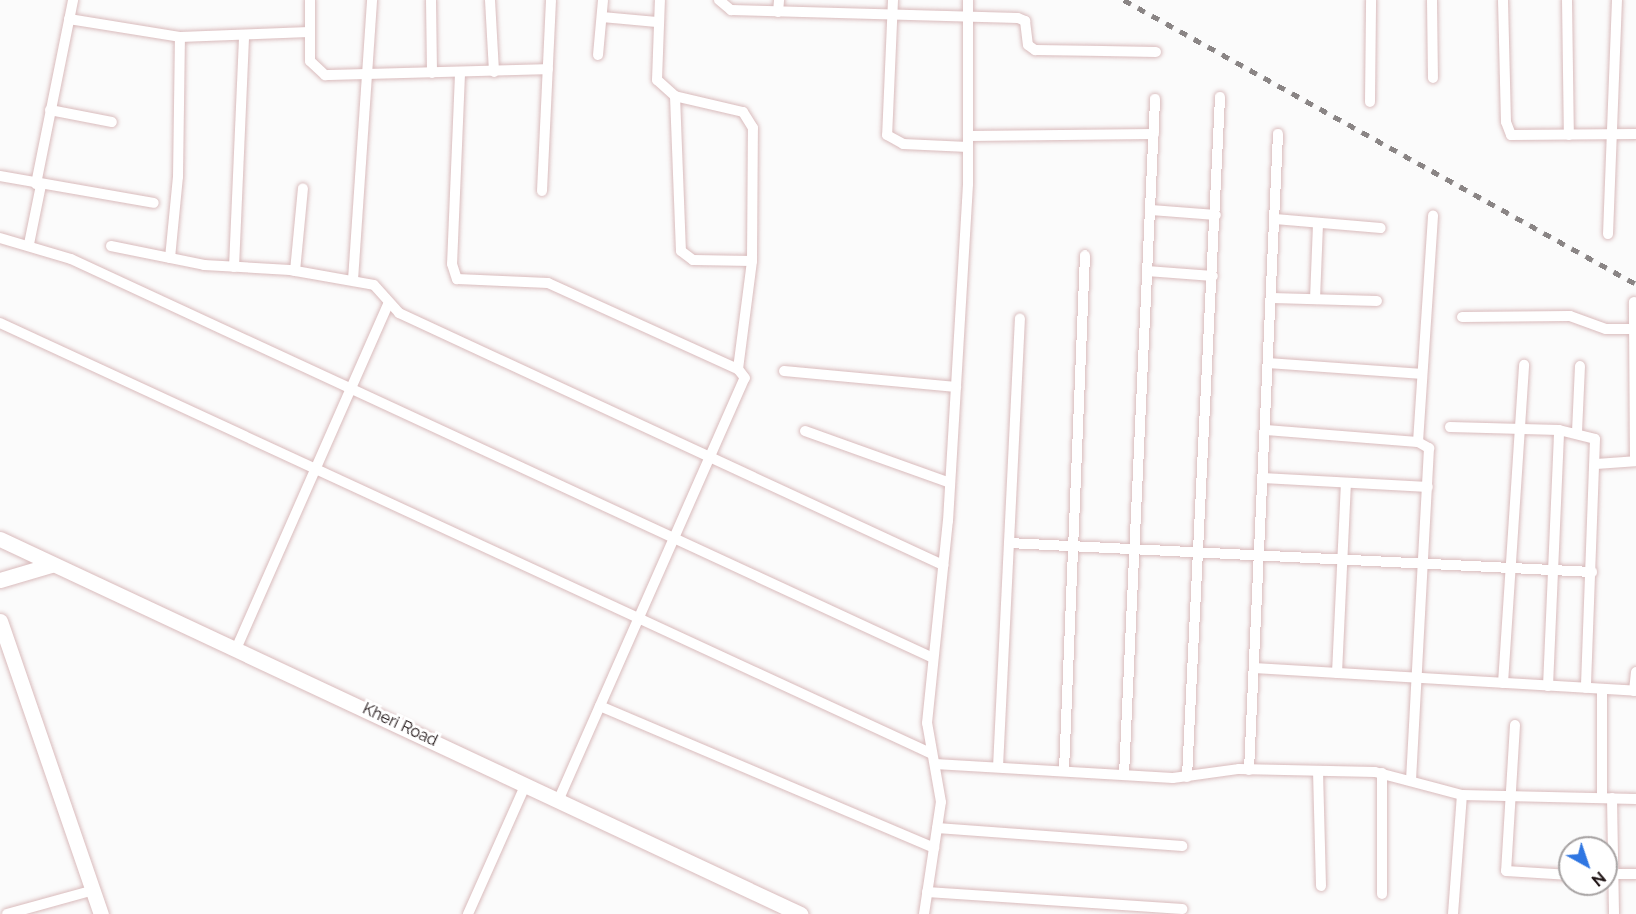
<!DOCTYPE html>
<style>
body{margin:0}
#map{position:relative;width:1636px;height:914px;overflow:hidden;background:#fbfbfb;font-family:Raleway,sans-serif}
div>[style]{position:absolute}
.roads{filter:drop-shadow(0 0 2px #d9bbbc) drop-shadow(0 0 2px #d9bbbc)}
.street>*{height:10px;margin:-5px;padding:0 5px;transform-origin:5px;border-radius:5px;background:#fff}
.secondary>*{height:15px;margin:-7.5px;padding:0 7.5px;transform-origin:7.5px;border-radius:7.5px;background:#fff}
.rail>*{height:4.5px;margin-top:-2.25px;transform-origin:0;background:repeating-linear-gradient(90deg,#8a8585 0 8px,transparent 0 16px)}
span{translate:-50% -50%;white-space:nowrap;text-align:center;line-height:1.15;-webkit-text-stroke:6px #fff;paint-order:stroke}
.street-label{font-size:16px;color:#211617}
.north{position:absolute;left:1558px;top:836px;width:60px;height:60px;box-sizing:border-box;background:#fff;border:2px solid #a6a2a2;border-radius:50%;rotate:140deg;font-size:16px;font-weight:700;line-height:24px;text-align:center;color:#211617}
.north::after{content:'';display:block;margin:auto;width:21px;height:27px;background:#2f76e2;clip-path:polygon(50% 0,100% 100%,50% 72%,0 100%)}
</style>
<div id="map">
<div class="roads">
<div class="street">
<i style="left:310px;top:0;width:61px;rotate:90deg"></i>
<i style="left:310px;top:61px;width:21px;rotate:43deg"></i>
<i style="left:325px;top:75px;width:223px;rotate:-1.5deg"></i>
<i style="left:431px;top:0;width:73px;rotate:89.2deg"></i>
<i style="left:490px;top:0;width:72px;rotate:86.8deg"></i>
<i style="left:719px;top:0;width:16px;rotate:40deg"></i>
<i style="left:731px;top:10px;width:287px;rotate:1.6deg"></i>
<i style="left:1018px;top:18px;width:8px;rotate:23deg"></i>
<i style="left:1025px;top:21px;width:24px;rotate:83deg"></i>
<i style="left:1028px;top:45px;width:9px;rotate:36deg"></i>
<i style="left:1035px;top:50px;width:121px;rotate:0.9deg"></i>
<i style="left:893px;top:0;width:135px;rotate:92.5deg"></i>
<i style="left:887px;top:135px;width:18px;rotate:29deg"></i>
<i style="left:903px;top:144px;width:65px;rotate:2.6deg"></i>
<i style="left:1432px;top:0;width:78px;rotate:89.3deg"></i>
<i style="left:1503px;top:0;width:122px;rotate:88.6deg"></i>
<i style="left:1506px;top:122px;width:14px;rotate:69deg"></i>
<i style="left:1511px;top:135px;width:125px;rotate:-0.5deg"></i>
<i style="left:1567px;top:0;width:135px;rotate:89.2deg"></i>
<i style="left:778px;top:12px;width:12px;rotate:-85deg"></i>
<i style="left:602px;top:17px;width:55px;rotate:5.2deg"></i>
<i style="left:69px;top:19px;width:112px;rotate:9.2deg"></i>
<i style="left:180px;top:37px;width:129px;rotate:-2.2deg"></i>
<i style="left:598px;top:55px;width:55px;rotate:-84.8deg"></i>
<i style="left:460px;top:74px;width:190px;rotate:92.4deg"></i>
<i style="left:452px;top:264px;width:16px;rotate:72deg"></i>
<i style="left:457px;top:279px;width:91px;rotate:2.5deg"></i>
<i style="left:548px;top:283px;width:209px;rotate:24.4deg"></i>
<i style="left:738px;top:369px;width:109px;rotate:-82.6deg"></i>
<i style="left:752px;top:261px;width:133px;rotate:-89.6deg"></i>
<i style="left:753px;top:128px;width:19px;rotate:-122deg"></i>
<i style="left:743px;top:112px;width:70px;rotate:-166.8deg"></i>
<i style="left:675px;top:96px;width:24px;rotate:-138deg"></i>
<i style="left:657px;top:80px;width:80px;rotate:-87.9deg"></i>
<i style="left:675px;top:96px;width:155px;rotate:87.8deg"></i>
<i style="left:681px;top:251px;width:15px;rotate:37deg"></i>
<i style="left:693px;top:260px;width:59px;rotate:1deg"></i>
<i style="left:1370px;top:102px;width:102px;rotate:-89.4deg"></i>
<i style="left:50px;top:110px;width:63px;rotate:11deg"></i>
<i style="left:969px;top:136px;width:185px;rotate:-0.6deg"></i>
<i style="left:0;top:176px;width:156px;rotate:9.9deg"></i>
<i style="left:36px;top:184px;width:188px;rotate:-78.6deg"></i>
<i style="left:542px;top:191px;width:191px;rotate:-87.3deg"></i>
<i style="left:1151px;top:210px;width:65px;rotate:4.4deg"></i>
<i style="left:1275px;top:219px;width:106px;rotate:4.9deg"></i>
<i style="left:1608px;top:234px;width:234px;rotate:-87.8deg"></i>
<i style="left:0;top:238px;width:74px;rotate:16.5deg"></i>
<i style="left:71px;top:259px;width:950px;rotate:24.84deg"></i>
<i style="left:29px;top:244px;width:60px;rotate:-78.5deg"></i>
<i style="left:111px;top:246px;width:95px;rotate:11.5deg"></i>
<i style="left:204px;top:265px;width:86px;rotate:3.3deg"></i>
<i style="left:290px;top:270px;width:85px;rotate:10.1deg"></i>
<i style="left:374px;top:285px;width:38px;rotate:48deg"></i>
<i style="left:399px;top:313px;width:600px;rotate:24.86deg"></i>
<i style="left:170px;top:258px;width:81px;rotate:-84.4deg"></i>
<i style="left:178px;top:177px;width:140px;rotate:-89.2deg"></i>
<i style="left:234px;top:267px;width:231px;rotate:-87.5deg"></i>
<i style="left:295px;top:271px;width:83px;rotate:-84.5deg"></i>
<i style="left:1147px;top:271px;width:66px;rotate:4.3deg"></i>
<i style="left:353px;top:280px;width:281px;rotate:-86.1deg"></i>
<i style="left:1272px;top:298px;width:105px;rotate:1.6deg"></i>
<i style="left:1315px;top:299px;width:76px;rotate:-87.7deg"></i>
<i style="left:1462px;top:317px;width:108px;rotate:-0.5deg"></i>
<i style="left:1570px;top:316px;width:38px;rotate:20deg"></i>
<i style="left:1606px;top:329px;width:29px"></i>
<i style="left:0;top:323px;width:1025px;rotate:24.81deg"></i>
<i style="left:1269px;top:363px;width:153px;rotate:4.1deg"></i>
<i style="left:784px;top:371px;width:173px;rotate:5.3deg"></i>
<i style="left:1450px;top:427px;width:109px;rotate:1.6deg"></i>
<i style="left:1559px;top:430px;width:37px;rotate:14deg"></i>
<i style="left:1595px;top:439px;width:249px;rotate:92.1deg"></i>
<i style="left:1266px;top:430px;width:152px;rotate:4.5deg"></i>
<i style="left:1418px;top:442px;width:13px;rotate:29deg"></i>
<i style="left:1429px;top:448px;width:330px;rotate:93.1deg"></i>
<i style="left:805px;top:431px;width:154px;rotate:19.7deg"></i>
<i style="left:1577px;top:432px;width:66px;rotate:-87.4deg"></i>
<i style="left:1418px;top:442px;width:227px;rotate:-86.2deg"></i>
<i style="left:1596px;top:464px;width:39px;rotate:-4deg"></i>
<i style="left:1635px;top:461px;width:159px;rotate:-90.4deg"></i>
<i style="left:1263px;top:478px;width:165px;rotate:3.1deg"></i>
<i style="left:1009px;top:543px;width:584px;rotate:2.85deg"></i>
<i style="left:236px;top:649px;width:377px;rotate:-66.2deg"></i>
<i style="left:1254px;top:668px;width:383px;rotate:3.4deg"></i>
<i style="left:1337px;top:673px;width:190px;rotate:-87.3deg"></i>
<i style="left:1503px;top:683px;width:319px;rotate:-86.2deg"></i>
<i style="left:1548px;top:686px;width:256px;rotate:-87.5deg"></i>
<i style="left:1634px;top:691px;width:19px;rotate:-84deg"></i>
<i style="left:600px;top:706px;width:363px;rotate:23deg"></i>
<i style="left:1515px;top:725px;width:146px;rotate:93.5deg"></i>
<i style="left:1506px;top:871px;width:64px;rotate:3.6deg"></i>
<i style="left:935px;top:764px;width:238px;rotate:3.4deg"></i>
<i style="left:1173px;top:778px;width:67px;rotate:-7.8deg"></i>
<i style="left:1239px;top:769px;width:136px;rotate:1.3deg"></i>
<i style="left:1375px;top:772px;width:90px;rotate:14.8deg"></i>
<i style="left:1462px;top:795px;width:174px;rotate:1.3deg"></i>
<i style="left:998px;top:767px;width:449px;rotate:-87.2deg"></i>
<i style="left:1249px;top:770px;width:637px;rotate:-87.39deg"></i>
<i style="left:1064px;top:771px;width:516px;rotate:-87.67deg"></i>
<i style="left:1318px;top:771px;width:115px;rotate:88.5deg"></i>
<i style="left:1382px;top:773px;width:121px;rotate:90deg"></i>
<i style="left:1124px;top:775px;width:677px;rotate:-87.37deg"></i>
<i style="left:1187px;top:777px;width:681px;rotate:-87.22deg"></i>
<i style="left:1602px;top:798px;width:109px;rotate:-90deg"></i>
<i style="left:1612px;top:798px;width:116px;rotate:89deg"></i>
<i style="left:558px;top:801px;width:462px;rotate:-66.2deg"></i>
<i style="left:745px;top:378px;width:11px;rotate:-128deg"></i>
<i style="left:937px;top:828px;width:246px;rotate:4.2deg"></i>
<i style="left:1606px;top:874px;width:30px"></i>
<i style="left:927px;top:892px;width:256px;rotate:3.8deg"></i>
<i style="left:7px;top:914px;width:90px;rotate:-15.4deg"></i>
<i style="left:468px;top:914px;width:142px;rotate:-66deg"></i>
<i style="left:924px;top:914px;width:113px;rotate:-81.4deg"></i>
<i style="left:941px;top:802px;width:80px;rotate:-100deg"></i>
<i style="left:927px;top:723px;width:203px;rotate:-84.1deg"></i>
<i style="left:948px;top:521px;width:338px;rotate:-86.6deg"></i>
<i style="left:968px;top:184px;width:184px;rotate:-90deg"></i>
<i style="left:1453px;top:914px;width:119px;rotate:-85.7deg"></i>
</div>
<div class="secondary">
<i style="left:0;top:539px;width:884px;rotate:25.11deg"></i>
<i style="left:0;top:580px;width:53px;rotate:-16.4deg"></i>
<i style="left:0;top:621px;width:310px;rotate:71deg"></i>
</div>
</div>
<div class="rail">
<i style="left:1124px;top:0;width:585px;rotate:29.02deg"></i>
</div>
<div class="street-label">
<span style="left:400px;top:725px;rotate:25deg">Kheri Road</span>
</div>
<div class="north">N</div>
</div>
